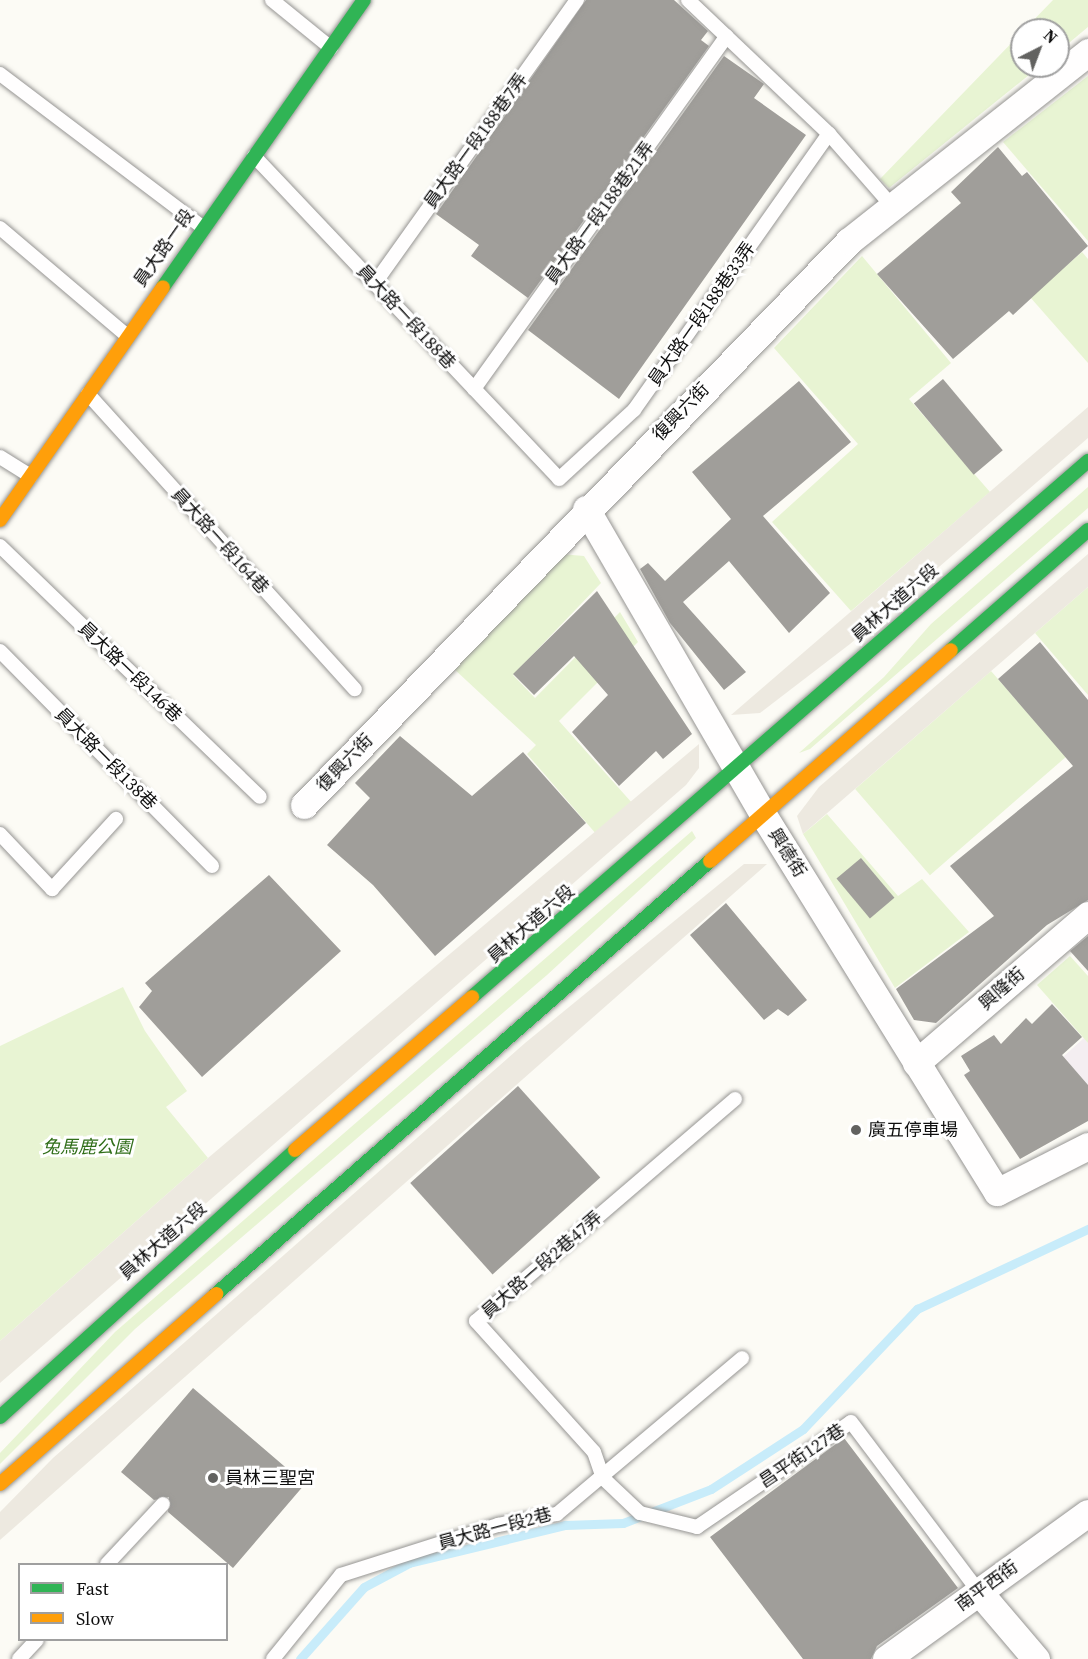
<!DOCTYPE html>
<meta charset="utf-8">
<style>
body{margin:0}
#map{position:relative;width:1088px;height:1659px;overflow:hidden;background:#fcfbf5;font-family:"Source Serif 4","Noto Sans TC",serif}
div>[style]{position:absolute}
.industrial>*{inset:0;background:#f4eef1}
.green>*{inset:0;background:#e8f4d3;transform-origin:0 0}
.plaza>*{inset:0;background:#ede9e0}
.stream>*{height:9px;margin:-4.5px;padding:0 4.5px;transform-origin:4.5px;border-radius:4.5px;background:#c8ecfa}
.building>*{inset:0;background:#a09e9a;transform-origin:0 0}
.roads{filter:drop-shadow(0 0 2px #969593) drop-shadow(0 0 2px #969593)}
.lane>*{height:14px;margin:-7px;padding:0 7px;transform-origin:7px;border-radius:7px;background:#fffefe}
.street>*{height:27px;margin:-13.5px;padding:0 13.5px;transform-origin:13.5px;border-radius:13.5px;background:#fffefe}
.fast>*{height:14px;margin:-7px;padding:0 7px;transform-origin:7px;border-radius:7px;background:#30b455}
.slow>*{height:14px;margin:-7px;padding:0 7px;transform-origin:7px;border-radius:7px;background:#ff9f0a}
.dots>*{width:16px;height:16px;translate:-50% -50%;box-sizing:border-box;border:3px solid #fff;border-radius:50%}
span{translate:-50% -50%;white-space:nowrap;text-align:center;line-height:1.15;-webkit-text-stroke:6px #fff;paint-order:stroke}
.street-label{font-size:18px;color:#0f0f0f}
.poi-label{font-size:18px;color:#0f0f0f}
.left{translate:0 -50%;text-align:left}
.park-label{font-size:18px;color:#306e19;font-style:italic}
.legend{position:absolute;left:18px;top:1563px;width:210px;height:78px;box-sizing:border-box;background:#fff;border:2px solid #9f9f9f;margin:0;padding:8px 10px;list-style:none;font-size:18px;color:#0f0f0f}
.legend li{display:flex;align-items:center;gap:12px;height:30px}
.legend b{width:30px;border:2px solid #9f9f9f}
.north{position:absolute;left:1010px;top:18px;width:60px;height:60px;box-sizing:border-box;background:#fff;border:2px solid #9f9f9f;border-radius:50%;rotate:42deg;font-size:16px;font-weight:700;line-height:24px;text-align:center;color:#0f0f0f}
.north::after{content:'';display:block;margin:auto;width:21px;height:27px;background:#626260;clip-path:polygon(50% 0,100% 100%,50% 72%,0 100%)}
</style>
<div id="map">
<div class="industrial">
<i style="clip-path:polygon(1084px 1038px,1088px 1043px,1088px 1085px,1063px 1057px)"></i>
</div>
<div class="green">
<i style="clip-path:polygon(1053px 0,1088px 0,1088px 27px,1058px 52px,1058px 30px,1024px 30px)"></i>
<i style="clip-path:polygon(1022px 32px,1022px 66px,1040px 66px,889px 188px,880px 179px)"></i>
<i style="clip-path:polygon(1088px 76px,1088px 241px,1003px 142px)"></i>
<i style="clip-path:polygon(1082px 252px,1088px 259px,1088px 363px,1030px 297px)"></i>
<i style="clip-path:polygon(862px 256px,951px 363px,909px 399px,990px 492px,851px 611px,772px 522px,858px 444px,774px 348px)"></i>
<i style="clip-path:polygon(1088px 487px,1088px 508px,810px 749px,799px 753px,884px 677px,931px 624px)"></i>
<i style="clip-path:polygon(561px 554px,584px 556px,601px 583px,513px 675px,535px 698px,620px 612px,638px 642px,559px 721px,633px 804px,597px 835px,527px 754px,536px 745px,453px 668px)"></i>
<i style="clip-path:polygon(1088px 587px,1088px 695px,1035px 633px)"></i>
<i style="left:991px;top:671px;width:114px;height:180px;rotate:49deg"></i>
<i style="clip-path:polygon(827px 814px,898px 896px,922px 879px,969px 932px,895px 988px,803px 834px)"></i>
<i style="clip-path:polygon(692px 831px,696px 838px,547px 975px,135px 1329px,0 1464px,0 1453px,115px 1332px)"></i>
<i style="clip-path:polygon(1070px 956px,1088px 976px,1088px 1043px,1037px 985px)"></i>
<i style="clip-path:polygon(123px 987px,145px 1031px,187px 1091px,166px 1107px,208px 1158px,0 1341px,0 1046px)"></i>
</div>
<div class="plaza">
<i style="clip-path:polygon(1088px 407px,1088px 438px,850px 644px,760px 713px,731px 715px)"></i>
<i style="clip-path:polygon(1088px 554px,1088px 587px,803px 834px,797px 816px,819px 787px)"></i>
<i style="clip-path:polygon(699px 744px,699px 768px,686px 785px,0 1383px,0 1341px,208px 1158px)"></i>
<i style="clip-path:polygon(744px 864px,767px 864px,0 1540px,0 1512px,53px 1458px,525px 1043px)"></i>
</div>
<div class="stream">
<i style="left:300px;top:1659px;width:96px;rotate:-48.4deg"></i>
<i style="left:364px;top:1587px;width:51px;rotate:-28.1deg"></i>
<i style="left:409px;top:1563px;width:161px;rotate:-13.7deg"></i>
<i style="left:565px;top:1525px;width:58px;rotate:-2deg"></i>
<i style="left:623px;top:1523px;width:94px;rotate:-21.1deg"></i>
<i style="left:711px;top:1489px;width:110px;rotate:-33.1deg"></i>
<i style="left:803px;top:1429px;width:166px;rotate:-46.5deg"></i>
<i style="left:917px;top:1309px;width:189px;rotate:-25.1deg"></i>
</div>
<div class="building">
<i style="clip-path:polygon(586px 0,674px 0,708px 31px,701px 40px,709px 46px,528px 298px,471px 256px,479px 245px,436px 214px)"></i>
<i style="clip-path:polygon(724px 56px,764px 84px,754px 98px,806px 135px,619px 399px,528px 330px)"></i>
<i style="clip-path:polygon(998px 147px,1022px 176px,1027px 172px,1088px 246px,1013px 315px,1009px 311px,953px 359px,877px 274px,961px 203px,951px 192px)"></i>
<i style="left:943px;top:379px;width:93px;height:38px;rotate:50deg"></i>
<i style="clip-path:polygon(799px 381px,851px 442px,763px 516px,830px 593px,789px 633px,729px 561px,683px 602px,746px 672px,724px 690px,670px 623px,640px 569px,648px 563px,665px 581px,731px 519px,692px 472px)"></i>
<i style="clip-path:polygon(597px 591px,692px 734px,663px 759px,656px 751px,619px 786px,572px 732px,608px 695px,574px 656px,534px 695px,513px 674px)"></i>
<i style="clip-path:polygon(1040px 642px,1088px 700px,1088px 900px,1047px 925px,936px 1023px,914px 1020px,896px 989px,994px 916px,950px 866px,1073px 766px,998px 679px)"></i>
<i style="clip-path:polygon(400px 736px,472px 796px,523px 752px,586px 823px,435px 956px,373px 885px,327px 845px,370px 798px,355px 783px)"></i>
<i style="left:861px;top:858px;width:52px;height:32px;rotate:50deg"></i>
<i style="clip-path:polygon(269px 875px,341px 951px,202px 1077px,139px 1007px,152px 991px,145px 983px)"></i>
<i style="clip-path:polygon(726px 903px,807px 1000px,788px 1016px,778px 1009px,764px 1020px,690px 935px)"></i>
<i style="clip-path:polygon(1088px 936px,1088px 971px,1070px 951px)"></i>
<i style="clip-path:polygon(1052px 1004px,1082px 1037px,1062px 1055px,1088px 1085px,1088px 1121px,1020px 1159px,964px 1075px,970px 1071px,961px 1056px,994px 1035px,1001px 1044px,1026px 1018px,1032px 1024px)"></i>
<i style="left:518px;top:1086px;width:123px;height:145px;rotate:48deg"></i>
<i style="clip-path:polygon(193px 1388px,305px 1484px,233px 1568px,168px 1512px,169px 1497px,154px 1500px,121px 1472px)"></i>
<i style="clip-path:polygon(844px 1438px,958px 1588px,877px 1646px,871px 1659px,803px 1659px,710px 1537px)"></i>
</div>
<div class="roads">
<div class="lane">
<i style="left:272px;top:0;width:76px;rotate:39.1deg"></i>
<i style="left:688px;top:0;width:195px;rotate:43.5deg"></i>
<i style="left:829px;top:134px;width:97px;rotate:48.8deg"></i>
<i style="left:0;top:74px;width:252px;rotate:37.1deg"></i>
<i style="left:254px;top:156px;width:444px;rotate:46.6deg"></i>
<i style="left:559px;top:479px;width:102px;rotate:-42.6deg"></i>
<i style="left:634px;top:410px;width:338px;rotate:-54.8deg"></i>
<i style="left:0;top:228px;width:165px;rotate:40.3deg"></i>
<i style="left:375px;top:283px;width:348px;rotate:-54.5deg"></i>
<i style="left:474px;top:389px;width:434px;rotate:-54.4deg"></i>
<i style="left:88px;top:394px;width:398px;rotate:47.9deg"></i>
<i style="left:0;top:457px;width:36px;rotate:32deg"></i>
<i style="left:0;top:546px;width:361px;rotate:44deg"></i>
<i style="left:0;top:651px;width:302px;rotate:45.4deg"></i>
<i style="left:0;top:834px;width:76px;rotate:46.6deg"></i>
<i style="left:52px;top:889px;width:95px;rotate:-47.6deg"></i>
<i style="left:735px;top:1099px;width:341px;rotate:139.4deg"></i>
<i style="left:476px;top:1321px;width:176px;rotate:48deg"></i>
<i style="left:594px;top:1452px;width:28px;rotate:71deg"></i>
<i style="left:603px;top:1478px;width:51px;rotate:43.4deg"></i>
<i style="left:640px;top:1513px;width:59px;rotate:13.8deg"></i>
<i style="left:697px;top:1527px;width:186px;rotate:-34.3deg"></i>
<i style="left:851px;top:1422px;width:213px;rotate:53deg"></i>
<i style="left:107px;top:1564px;width:82px;rotate:-47deg"></i>
<i style="left:19px;top:1659px;width:26px;rotate:-47deg"></i>
<i style="left:273px;top:1659px;width:108px;rotate:-51deg"></i>
<i style="left:341px;top:1575px;width:165px;rotate:-17.7deg"></i>
<i style="left:498px;top:1525px;width:60px;rotate:-10.6deg"></i>
<i style="left:557px;top:1514px;width:242px;rotate:-40.1deg"></i>
</div>
<div class="street">
<i style="left:586px;top:509px;width:351px;rotate:59.9deg"></i>
<i style="left:762px;top:813px;width:446px;rotate:58.2deg"></i>
<i style="left:997px;top:1192px;width:102px;rotate:-26.8deg"></i>
<i style="left:304px;top:805px;width:784px;rotate:-45.98deg"></i>
<i style="left:849px;top:241px;width:305px;rotate:-38.3deg"></i>
<i style="left:916px;top:1063px;width:227px;rotate:-40.7deg"></i>
<i style="left:979px;top:1592px;width:88px;rotate:49.6deg"></i>
<i style="left:886px;top:1659px;width:249px;rotate:-35.9deg"></i>
</div>
<div class="fast">
<i style="left:163px;top:287px;width:350px;rotate:-55deg"></i>
<i style="left:951px;top:650px;width:182px;rotate:-41.2deg"></i>
<i style="left:472px;top:997px;width:817px;rotate:-41.03deg"></i>
<i style="left:216px;top:1294px;width:657px;rotate:-41.24deg"></i>
<i style="left:0;top:1417px;width:398px;rotate:-42.1deg"></i>
</div>
<div class="slow">
<i style="left:0;top:520px;width:284px;rotate:-55deg"></i>
<i style="left:710px;top:861px;width:320px;rotate:-41.2deg"></i>
<i style="left:295px;top:1150px;width:234px;rotate:-40.8deg"></i>
<i style="left:0;top:1484px;width:288px;rotate:-41.3deg"></i>
</div>
</div>
<div class="dots">
<i style="left:856px;top:1130px;background:#626260"></i>
<i style="left:213px;top:1478px;background:#626260"></i>
</div>
<div class="street-label">
<span style="left:476px;top:141px;rotate:-54deg">員大路一段188巷7弄</span>
<span style="left:600px;top:213px;rotate:-54deg">員大路一段188巷21弄</span>
<span style="left:164px;top:248px;rotate:-55deg">員大路一段</span>
<span style="left:702px;top:314px;rotate:-55deg">員大路一段188巷33弄</span>
<span style="left:406px;top:317px;rotate:47deg">員大路一段188巷</span>
<span style="left:681px;top:412px;rotate:-46deg">復興六街</span>
<span style="left:220px;top:541px;rotate:48deg">員大路一段164巷</span>
<span style="left:895px;top:603px;rotate:-41deg">員林大道六段</span>
<span style="left:130px;top:672px;rotate:44deg">員大路一段146巷</span>
<span style="left:106px;top:759px;rotate:45deg">員大路一段138巷</span>
<span style="left:345px;top:763px;rotate:-46deg">復興六街</span>
<span style="left:787px;top:853px;rotate:58deg">興德街</span>
<span style="left:531px;top:924px;rotate:-41deg">員林大道六段</span>
<span style="left:1002px;top:989px;rotate:-41deg">興隆街</span>
<span style="left:163px;top:1241px;rotate:-41deg">員林大道六段</span>
<span style="left:542px;top:1265px;rotate:-41deg">員大路一段2巷47弄</span>
<span style="left:802px;top:1456px;rotate:-34deg">昌平街127巷</span>
<span style="left:495px;top:1529px;rotate:-15deg">員大路一段2巷</span>
<span style="left:987px;top:1586px;rotate:-36deg">南平西街</span>
</div>
<div class="poi-label">
<span class="left" style="left:868px;top:1130px">廣五停車場</span>
<span class="left" style="left:225px;top:1478px">員林三聖宮</span>
</div>
<div class="park-label">
<span style="left:87px;top:1147px">兔馬鹿公園</span>
</div>
<ul class="legend">
<li><b style="height:8px;background:#30b455"></b>Fast</li>
<li><b style="height:8px;background:#ff9f0a"></b>Slow</li>
</ul>
<div class="north">N</div>
</div>
